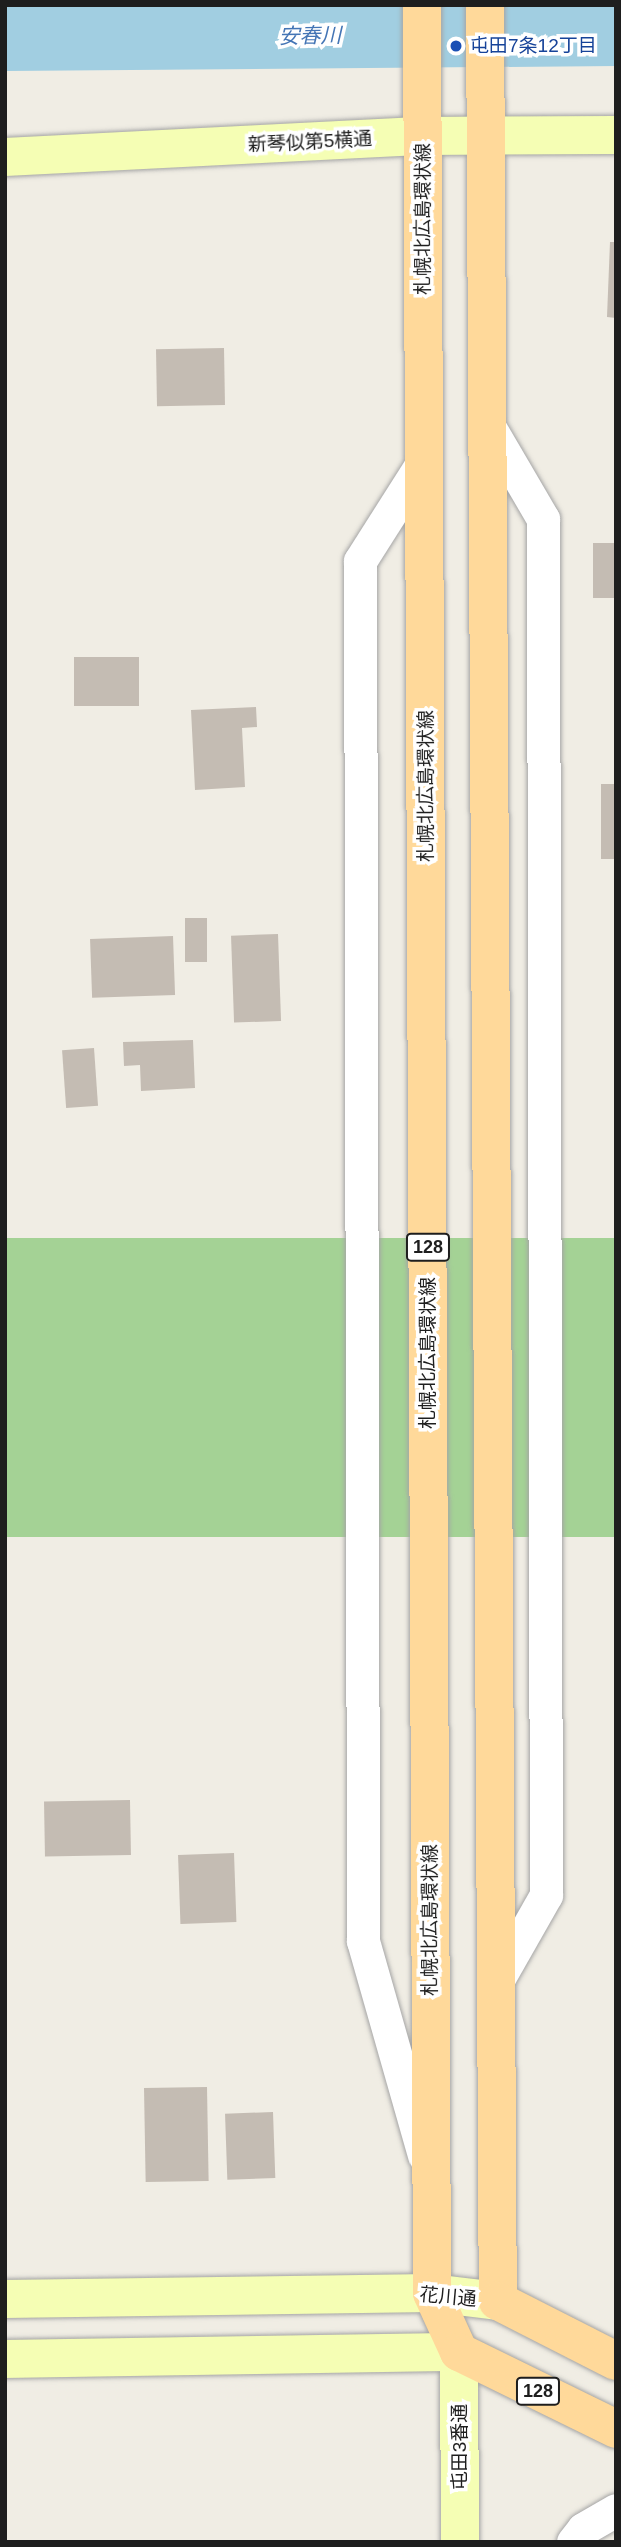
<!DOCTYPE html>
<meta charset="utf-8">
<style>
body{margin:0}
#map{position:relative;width:621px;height:2547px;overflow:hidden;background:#f0ede4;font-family:Helvetica,"Noto Sans JP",sans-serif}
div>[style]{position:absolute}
.forest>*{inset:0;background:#a4d295;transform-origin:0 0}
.river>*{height:65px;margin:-32.5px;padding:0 32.5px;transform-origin:32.5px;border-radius:32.5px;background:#a1cee1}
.building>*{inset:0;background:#c4bcb3;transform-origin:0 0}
.roads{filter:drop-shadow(0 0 2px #a5a5a5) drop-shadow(0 0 2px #a5a5a5)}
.street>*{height:33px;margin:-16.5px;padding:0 16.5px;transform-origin:16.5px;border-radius:16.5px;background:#fff}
.secondary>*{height:38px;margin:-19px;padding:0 19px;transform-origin:19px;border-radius:19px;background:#f5feb4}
.primary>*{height:38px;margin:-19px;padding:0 19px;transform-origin:19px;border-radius:19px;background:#ffd99a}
.dots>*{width:19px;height:19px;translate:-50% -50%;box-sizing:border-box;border:4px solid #fff;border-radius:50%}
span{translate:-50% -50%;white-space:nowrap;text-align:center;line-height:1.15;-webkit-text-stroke:7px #fff;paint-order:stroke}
.shield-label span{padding:2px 5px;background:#fff;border:2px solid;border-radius:5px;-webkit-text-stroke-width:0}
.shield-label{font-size:18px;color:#1e1e1e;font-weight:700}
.transit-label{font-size:19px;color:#164399}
.left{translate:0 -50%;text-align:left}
.street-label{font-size:19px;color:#1e1e1e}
.water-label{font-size:21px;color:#4475b5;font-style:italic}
.frame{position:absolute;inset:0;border:7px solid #1e1e1e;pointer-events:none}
</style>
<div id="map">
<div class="forest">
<i style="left:616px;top:1238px;width:299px;height:611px;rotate:90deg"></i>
</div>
<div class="river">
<i style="left:5px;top:38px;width:611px;rotate:-0.47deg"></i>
</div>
<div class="building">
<i style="clip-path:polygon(610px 242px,616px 242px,616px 318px,607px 317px)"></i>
<i style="left:224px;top:348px;width:57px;height:68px;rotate:89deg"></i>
<i style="left:593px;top:543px;width:23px;height:55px"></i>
<i style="left:139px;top:657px;width:49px;height:65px;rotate:90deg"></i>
<i style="clip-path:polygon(256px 707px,257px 727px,242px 728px,245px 787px,195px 790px,191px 710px)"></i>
<i style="left:601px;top:784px;width:15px;height:75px"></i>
<i style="left:185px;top:918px;width:22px;height:44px"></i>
<i style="left:278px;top:934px;width:87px;height:47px;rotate:88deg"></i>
<i style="left:173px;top:936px;width:59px;height:83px;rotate:88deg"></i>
<i style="clip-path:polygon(193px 1040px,195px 1088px,141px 1091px,140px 1065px,124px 1066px,123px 1042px)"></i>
<i style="left:94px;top:1048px;width:58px;height:32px;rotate:86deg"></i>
<i style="left:130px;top:1800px;width:55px;height:86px;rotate:89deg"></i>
<i style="left:234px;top:1853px;width:69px;height:56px;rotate:88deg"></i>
<i style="left:207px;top:2087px;width:94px;height:63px;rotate:89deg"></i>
<i style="left:273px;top:2112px;width:66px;height:48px;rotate:88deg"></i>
</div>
<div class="roads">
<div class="street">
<i style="left:487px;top:423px;width:111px;rotate:59.7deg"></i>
<i style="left:543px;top:519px;width:1376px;rotate:89.88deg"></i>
<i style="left:546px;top:1895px;width:101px;rotate:119.6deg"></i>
<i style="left:424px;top:2155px;width:223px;rotate:-105.9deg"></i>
<i style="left:363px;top:1941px;width:1380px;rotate:-90.12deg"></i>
<i style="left:360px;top:561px;width:120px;rotate:-57.6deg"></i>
<i style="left:573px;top:2542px;width:16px;rotate:-52deg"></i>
<i style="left:583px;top:2529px;width:38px;rotate:-30deg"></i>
</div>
<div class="secondary">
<i style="left:5px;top:157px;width:419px;rotate:-2.9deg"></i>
<i style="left:423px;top:136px;width:193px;rotate:-0.3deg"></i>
<i style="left:5px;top:2299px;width:427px;rotate:-0.8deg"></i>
<i style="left:432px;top:2293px;width:66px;rotate:6.9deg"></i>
<i style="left:459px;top:2352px;width:190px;rotate:89.7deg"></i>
<i style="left:5px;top:2359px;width:454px;rotate:-0.9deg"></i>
</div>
<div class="primary">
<i style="left:422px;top:5px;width:2288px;rotate:89.75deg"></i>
<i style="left:432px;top:2293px;width:65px;rotate:65.4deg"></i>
<i style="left:459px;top:2352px;width:175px;rotate:26.1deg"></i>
<i style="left:485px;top:5px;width:2296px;rotate:89.68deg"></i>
<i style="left:498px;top:2301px;width:132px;rotate:27deg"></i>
</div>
</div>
<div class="dots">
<i style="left:456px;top:46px;background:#1a4fb4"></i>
</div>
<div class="shield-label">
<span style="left:428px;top:1247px">128</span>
<span style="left:538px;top:2391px">128</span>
</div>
<div class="transit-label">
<span class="left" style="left:470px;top:46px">屯田7条12丁目</span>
</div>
<div class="street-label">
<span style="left:310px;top:142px;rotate:-3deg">新琴似第5横通</span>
<span style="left:423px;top:219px;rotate:-90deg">札幌北広島環状線</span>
<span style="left:426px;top:786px;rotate:-90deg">札幌北広島環状線</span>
<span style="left:428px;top:1353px;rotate:-90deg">札幌北広島環状線</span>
<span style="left:430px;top:1920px;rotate:-90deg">札幌北広島環状線</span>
<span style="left:448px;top:2297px;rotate:5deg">花川通</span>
<span style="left:460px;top:2447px;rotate:-90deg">屯田3番通</span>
</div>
<div class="water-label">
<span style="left:310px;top:36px;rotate:-1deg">安春川</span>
</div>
<div class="frame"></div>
</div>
